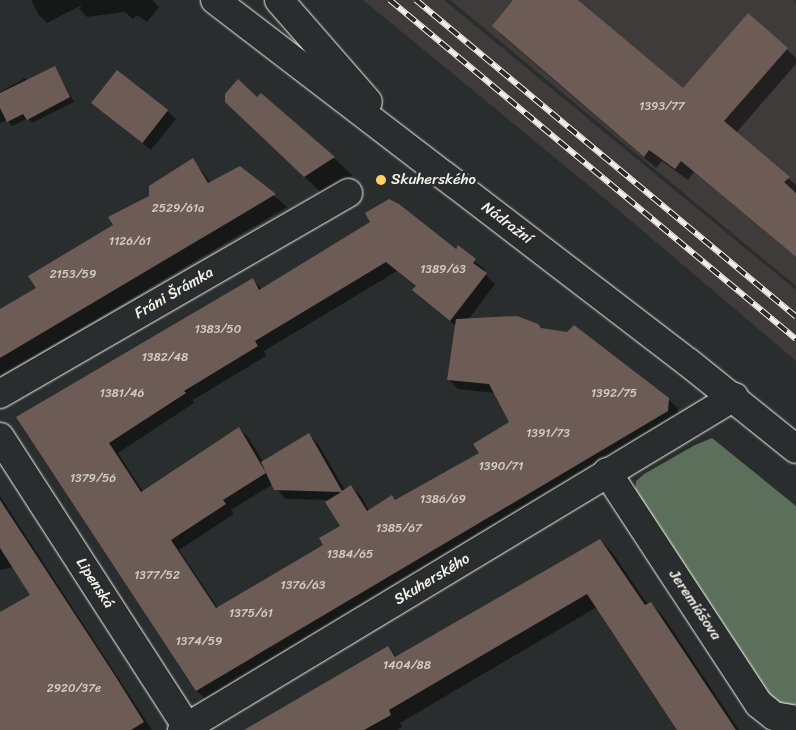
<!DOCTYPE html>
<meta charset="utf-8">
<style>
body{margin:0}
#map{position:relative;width:796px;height:730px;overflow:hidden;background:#2a2d2e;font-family:Sriracha,sans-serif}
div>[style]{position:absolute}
.built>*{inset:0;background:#3e3b3a}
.green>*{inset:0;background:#5b6f5a}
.shadow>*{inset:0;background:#0007}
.building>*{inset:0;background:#6d5c55;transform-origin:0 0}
.roads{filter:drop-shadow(0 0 1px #f4f1e8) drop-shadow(0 0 1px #f4f1e8)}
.street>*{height:28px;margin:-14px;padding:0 14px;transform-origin:14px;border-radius:14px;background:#2a2d2e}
.secondary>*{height:28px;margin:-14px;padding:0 14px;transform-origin:14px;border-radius:14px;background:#2a2d2e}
.rail>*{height:5.5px;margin-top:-2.75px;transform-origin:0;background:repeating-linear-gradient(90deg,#2a2d2e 0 11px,#f4f1e8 0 22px);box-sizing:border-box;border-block:1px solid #f4f1e8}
.dots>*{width:14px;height:14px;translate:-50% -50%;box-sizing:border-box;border:2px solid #2a2d2e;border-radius:50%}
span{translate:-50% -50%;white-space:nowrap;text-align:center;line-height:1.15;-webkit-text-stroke:5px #2a2d2e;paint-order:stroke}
.number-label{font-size:12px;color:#d2ccc3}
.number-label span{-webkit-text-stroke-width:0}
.poi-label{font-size:15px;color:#f4f1e8}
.left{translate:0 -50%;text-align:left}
.street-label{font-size:15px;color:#f4f1e8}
</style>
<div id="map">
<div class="built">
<i style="clip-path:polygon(363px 0,444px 0,796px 290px,796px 361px,610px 203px)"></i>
<i style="clip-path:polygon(450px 0,793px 0,796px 3px,796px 286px)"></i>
</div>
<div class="green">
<i style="clip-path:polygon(712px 438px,796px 506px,796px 704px,792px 706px,776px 704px,763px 696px,635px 492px,636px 481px,644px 474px,695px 445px)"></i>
</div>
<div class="shadow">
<i style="clip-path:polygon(31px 0,152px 0,159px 7px,147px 22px,137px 15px,133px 19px,125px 12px,87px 17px,79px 9px,82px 5px,47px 23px,38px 14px)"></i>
<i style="clip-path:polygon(515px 0,577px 0,683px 89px,787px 49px,796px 58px,796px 64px,736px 133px,796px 185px,796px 257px,694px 172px,688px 180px,662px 161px,656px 168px,505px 38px,493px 26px)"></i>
<i style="clip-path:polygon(55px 68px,74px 102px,32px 123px,28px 118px,12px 126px,7px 120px,0 123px,0 92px,25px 78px,28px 80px)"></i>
<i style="clip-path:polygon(261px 95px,334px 158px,353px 176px,324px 195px,245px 121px)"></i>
<i style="clip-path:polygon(93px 103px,167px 111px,176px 119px,151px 150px)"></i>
<i style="clip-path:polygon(193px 160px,211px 183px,240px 167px,287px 207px,0 376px,0 311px,38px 288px)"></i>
<i style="clip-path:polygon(evenodd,372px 222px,456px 250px,458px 247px,485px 270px,483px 272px,495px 284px,468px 320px,541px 329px,668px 399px,678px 408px,677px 421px,206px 700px,197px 691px,18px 418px,252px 279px,262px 289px,372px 222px,397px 271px,417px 287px,414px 290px,424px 300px,456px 326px,449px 380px,458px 389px,495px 393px,511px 422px,481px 454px,397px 501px,392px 496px,369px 511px,361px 496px,351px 486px,345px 490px,318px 444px,309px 435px,263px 462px,249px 438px,239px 428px,144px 493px,118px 453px,194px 403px,193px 400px,266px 356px,264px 351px,397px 271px,372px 222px,273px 484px,285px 499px,330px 500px,341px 527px,325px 546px,218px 608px,179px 550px,234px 514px,231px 510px,273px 484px)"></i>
<i style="clip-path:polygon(0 496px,152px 730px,0 730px,0 614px,32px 596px,13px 567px,0 570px)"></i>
<i style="clip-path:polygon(600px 540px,612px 552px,648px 605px,651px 603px,663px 616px,739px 730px,679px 730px,597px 607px,400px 723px,402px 727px,397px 730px,247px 730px,388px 647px,397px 657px)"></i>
</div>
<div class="building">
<i style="clip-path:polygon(513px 0,578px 0,683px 88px,748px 13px,788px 48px,724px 121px,790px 177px,784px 182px,796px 193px,796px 257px,681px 161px,675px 169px,649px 150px,644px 157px,492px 26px)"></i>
<i style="clip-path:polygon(55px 66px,70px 97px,27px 120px,23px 114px,7px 122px,0 108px,0 93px)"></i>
<i style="left:117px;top:70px;width:65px;height:42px;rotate:38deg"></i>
<i style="clip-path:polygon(238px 79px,257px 97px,261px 93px,335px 157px,304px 177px,225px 102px,225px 94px)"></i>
<i style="clip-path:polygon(193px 158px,208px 183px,240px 166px,276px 194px,0 358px,0 309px,36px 288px,28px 276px,113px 225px,108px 217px,149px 196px,149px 186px)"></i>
<i style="clip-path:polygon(389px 199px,399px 204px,456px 249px,458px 245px,476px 259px,473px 263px,487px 273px,450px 321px,412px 290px,416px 286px,386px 262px,255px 341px,258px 346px,184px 391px,186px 393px,109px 443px,141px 492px,239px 427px,266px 473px,223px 500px,226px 504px,171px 540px,216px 608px,323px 545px,319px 538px,340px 526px,325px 502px,341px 492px,274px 490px,261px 462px,309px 433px,342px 491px,351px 485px,367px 511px,392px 495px,395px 500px,479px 453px,473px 444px,509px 422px,489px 384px,447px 380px,456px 319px,517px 316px,538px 324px,541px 328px,567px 332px,574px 325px,669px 398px,668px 411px,196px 691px,16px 417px,253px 278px,259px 290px,370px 222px,365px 213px)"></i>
<i style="clip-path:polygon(0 500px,114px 674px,144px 722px,131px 730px,0 730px,0 612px,30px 595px,0 548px)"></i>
<i style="clip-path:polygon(600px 539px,645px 605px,651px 602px,736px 730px,677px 730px,587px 594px,389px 710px,391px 715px,364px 730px,244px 730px,388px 646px,395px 657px)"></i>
</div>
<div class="roads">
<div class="street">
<i style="left:0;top:394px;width:402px;rotate:-30deg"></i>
<i style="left:0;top:437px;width:349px;rotate:57.2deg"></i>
<i style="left:607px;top:472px;width:277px;rotate:56.8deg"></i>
<i style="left:759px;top:704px;width:19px;rotate:39deg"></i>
<i style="left:774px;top:716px;width:22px;rotate:10deg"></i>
<i style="left:182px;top:730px;width:645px;rotate:-31.1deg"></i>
</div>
<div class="secondary">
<i style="left:215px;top:0;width:597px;rotate:37.45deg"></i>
<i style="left:689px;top:363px;width:137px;rotate:38.8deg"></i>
<i style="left:279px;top:0;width:135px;rotate:48.9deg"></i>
</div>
</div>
<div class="rail">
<i style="left:390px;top:0;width:529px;rotate:39.86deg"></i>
<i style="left:416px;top:0;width:495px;rotate:39.8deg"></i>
</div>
<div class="dots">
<i style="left:381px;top:180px;background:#ffd166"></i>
</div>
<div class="number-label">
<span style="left:662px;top:107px">1393/77</span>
<span style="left:178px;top:209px">2529/61a</span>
<span style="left:130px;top:242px">1126/61</span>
<span style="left:443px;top:270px">1389/63</span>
<span style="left:73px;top:275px">2153/59</span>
<span style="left:218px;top:330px">1383/50</span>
<span style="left:165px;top:358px">1382/48</span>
<span style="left:122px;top:394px">1381/46</span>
<span style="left:614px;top:394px">1392/75</span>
<span style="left:548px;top:434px">1391/73</span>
<span style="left:501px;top:467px">1390/71</span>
<span style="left:93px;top:479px">1379/56</span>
<span style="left:443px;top:500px">1386/69</span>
<span style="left:399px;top:529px">1385/67</span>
<span style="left:350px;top:555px">1384/65</span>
<span style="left:157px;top:576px">1377/52</span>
<span style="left:303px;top:586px">1376/63</span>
<span style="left:251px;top:614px">1375/61</span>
<span style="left:199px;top:642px">1374/59</span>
<span style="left:407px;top:666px">1404/88</span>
<span style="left:74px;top:689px">2920/37e</span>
</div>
<div class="poi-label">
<span class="left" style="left:391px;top:180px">Skuherského</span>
</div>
<div class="street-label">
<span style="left:507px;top:223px;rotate:37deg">Nádražní</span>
<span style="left:174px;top:293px;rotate:-30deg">Fráni Šrámka</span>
<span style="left:432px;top:579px;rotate:-31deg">Skuherského</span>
<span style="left:95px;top:583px;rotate:57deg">Lipenská</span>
<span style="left:695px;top:605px;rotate:56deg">Jeremiášova</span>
</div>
</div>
